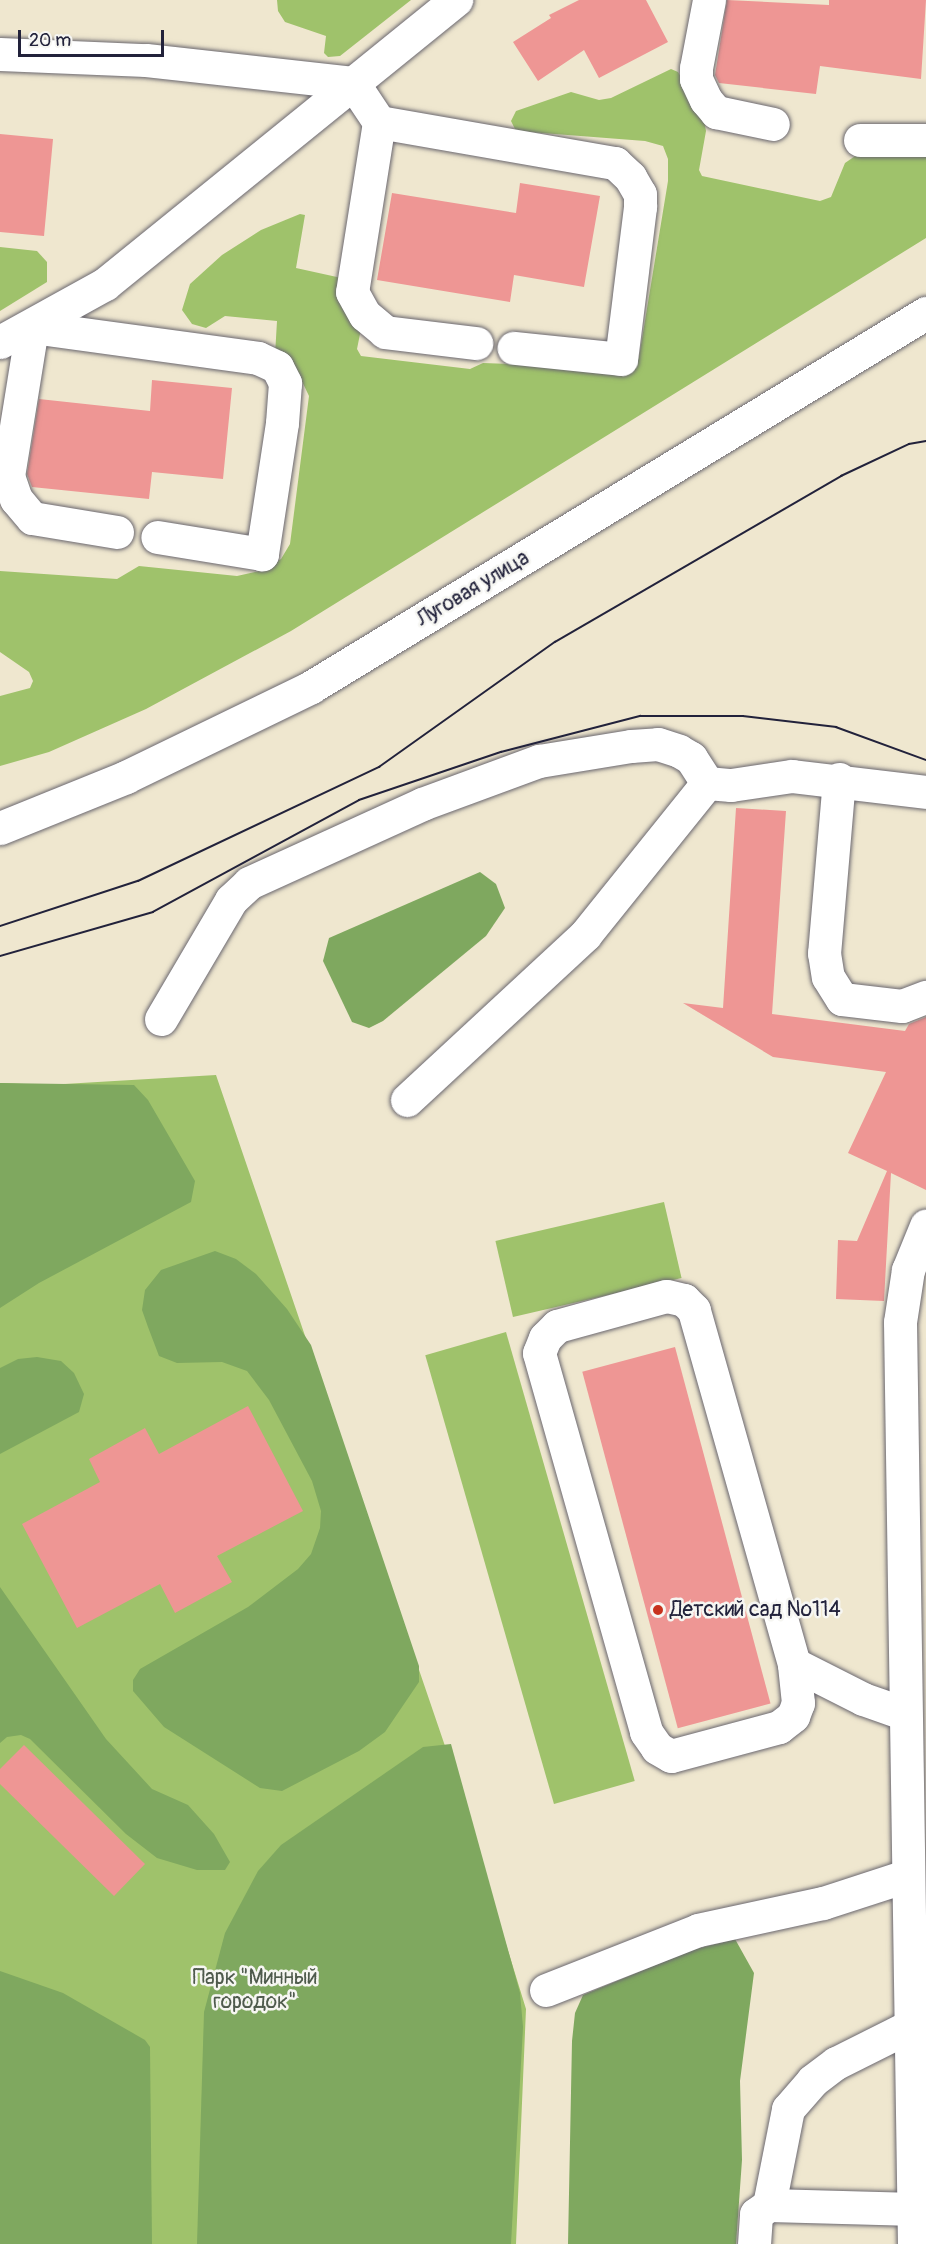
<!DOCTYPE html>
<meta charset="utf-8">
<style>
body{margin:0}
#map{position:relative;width:926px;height:2244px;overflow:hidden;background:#efe7cf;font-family:Pangolin,sans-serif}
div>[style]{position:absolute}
.green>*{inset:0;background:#9fc26b;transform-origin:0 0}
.forest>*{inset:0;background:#7fa85f}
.building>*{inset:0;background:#ee9694;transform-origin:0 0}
.roads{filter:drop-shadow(0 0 2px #6a676f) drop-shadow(0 0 2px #6a676f)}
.minor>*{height:33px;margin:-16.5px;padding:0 16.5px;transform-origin:16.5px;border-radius:16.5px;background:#fff}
.major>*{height:33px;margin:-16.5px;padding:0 16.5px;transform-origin:16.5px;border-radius:16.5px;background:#fff}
.tram>*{height:1.5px;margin:-0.75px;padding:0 0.75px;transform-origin:0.75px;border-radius:0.75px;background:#22223b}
.dots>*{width:16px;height:16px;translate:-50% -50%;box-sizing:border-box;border:3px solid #f6f6f2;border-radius:50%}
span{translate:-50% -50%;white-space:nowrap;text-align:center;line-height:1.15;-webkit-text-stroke:5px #f6f6f2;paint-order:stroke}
.street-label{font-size:21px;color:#22223b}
.poi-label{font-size:21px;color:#22223b}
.left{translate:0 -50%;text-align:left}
.park-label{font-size:21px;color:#4e5a4c}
.scale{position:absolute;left:18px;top:30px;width:146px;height:27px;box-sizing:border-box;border:3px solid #22223b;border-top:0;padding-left:8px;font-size:18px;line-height:21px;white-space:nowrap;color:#22223b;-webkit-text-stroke:4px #f6f6f2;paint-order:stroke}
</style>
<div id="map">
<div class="green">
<i style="clip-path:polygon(277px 0,411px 0,340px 56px,328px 57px,324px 53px,326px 36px,285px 22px,278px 11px)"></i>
<i style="clip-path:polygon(671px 69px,678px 72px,703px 115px,706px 131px,699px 170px,702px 176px,820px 201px,831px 197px,845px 163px,861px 152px,926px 153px,926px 238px,291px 631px,146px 709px,49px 752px,0 766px,0 696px,30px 688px,33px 681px,29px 672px,0 652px,0 571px,117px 579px,139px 566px,237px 576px,264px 570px,281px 559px,290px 544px,309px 396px,298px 373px,275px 355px,277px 321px,225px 316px,206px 328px,192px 324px,182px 310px,190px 284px,222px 255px,261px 230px,300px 214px,305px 215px,296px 268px,346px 279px,363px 319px,357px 349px,361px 356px,470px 369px,483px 363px,606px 368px,639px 357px,668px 181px,668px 159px,663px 146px,645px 141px,516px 131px,511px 121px,516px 111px,571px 92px,599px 100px,611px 98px)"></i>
<i style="clip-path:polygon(0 247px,37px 251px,47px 262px,47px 282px,0 311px)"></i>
<i style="clip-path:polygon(216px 1075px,445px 1746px,526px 2009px,516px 2244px,0 2244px,0 1083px,47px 1085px)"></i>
<i style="left:664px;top:1202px;width:78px;height:173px;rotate:77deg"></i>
<i style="left:506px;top:1332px;width:467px;height:84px;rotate:74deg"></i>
</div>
<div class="forest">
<i style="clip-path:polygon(480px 872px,496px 884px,505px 908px,486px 936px,383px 1021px,369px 1028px,352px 1022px,323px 961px,329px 938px)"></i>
<i style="clip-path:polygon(0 1083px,134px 1085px,148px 1100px,195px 1181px,191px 1202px,39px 1283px,0 1308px)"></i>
<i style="clip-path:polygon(215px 1251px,236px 1259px,256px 1274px,287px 1309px,311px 1345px,419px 1666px,419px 1682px,385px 1732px,359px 1751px,282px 1791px,260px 1788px,164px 1727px,133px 1691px,133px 1680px,140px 1669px,248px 1607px,298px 1569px,311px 1554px,320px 1528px,321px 1511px,312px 1481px,269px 1400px,247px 1371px,222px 1362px,177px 1363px,159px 1356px,148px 1327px,142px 1310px,145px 1290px,161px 1270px)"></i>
<i style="clip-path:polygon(37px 1357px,61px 1361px,74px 1373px,84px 1394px,79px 1412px,0 1454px,0 1368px,18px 1359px)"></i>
<i style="clip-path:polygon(0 1587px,106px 1739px,152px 1789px,188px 1805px,214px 1834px,230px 1862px,225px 1870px,197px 1870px,157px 1858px,126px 1834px,30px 1739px,21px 1735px,7px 1737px,0 1743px)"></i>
<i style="clip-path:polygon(451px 1744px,520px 1993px,523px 2027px,511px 2244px,197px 2244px,204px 2012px,225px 1933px,258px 1871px,281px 1845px,423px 1747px)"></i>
<i style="clip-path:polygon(735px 1939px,754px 1973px,740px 2081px,742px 2160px,736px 2244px,568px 2244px,572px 2041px,575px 2013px,583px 1995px,692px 1950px)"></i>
<i style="clip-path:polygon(0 1971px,63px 1993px,145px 2040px,150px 2047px,152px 2244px,0 2244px)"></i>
</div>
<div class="building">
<i style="clip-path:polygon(579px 0,646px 0,668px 42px,599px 78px,584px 50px,538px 81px,513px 42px,551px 18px,549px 15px)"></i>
<i style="clip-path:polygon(727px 0,829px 5px,829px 0,926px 0,921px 79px,820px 66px,816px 94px,719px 83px,715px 75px)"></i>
<i style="clip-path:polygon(0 134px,53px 139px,44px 236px,0 232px)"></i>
<i style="clip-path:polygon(520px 183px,600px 196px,584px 287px,514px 275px,510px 302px,377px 280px,392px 193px,516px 213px)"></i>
<i style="clip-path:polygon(152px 380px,232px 388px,223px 479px,152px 472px,149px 499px,32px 487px,27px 474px,39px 399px,150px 411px)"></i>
<i style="clip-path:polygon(736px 808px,786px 811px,772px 1014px,905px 1031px,909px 1024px,926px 1017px,926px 1190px,891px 1173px,884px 1301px,836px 1299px,838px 1240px,857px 1241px,887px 1171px,848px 1153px,886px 1072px,773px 1057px,683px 1003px,723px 1008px)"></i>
<i style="left:675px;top:1347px;width:369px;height:96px;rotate:75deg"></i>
<i style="clip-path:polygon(248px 1406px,303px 1511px,217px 1556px,232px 1582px,175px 1613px,160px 1584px,77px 1628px,22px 1524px,100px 1482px,89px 1459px,145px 1428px,159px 1454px)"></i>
<i style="clip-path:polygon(24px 1745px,145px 1864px,114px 1896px,0 1784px,0 1769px)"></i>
</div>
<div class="roads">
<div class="minor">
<i style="left:709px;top:0;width:69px;rotate:100.8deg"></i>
<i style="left:696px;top:68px;width:11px;rotate:90deg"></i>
<i style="left:696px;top:79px;width:23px;rotate:65deg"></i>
<i style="left:706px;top:100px;width:16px;rotate:50deg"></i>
<i style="left:716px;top:112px;width:58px;rotate:11.9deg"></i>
<i style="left:0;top:54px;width:146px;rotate:2.4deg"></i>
<i style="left:146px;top:60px;width:208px;rotate:6.3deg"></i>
<i style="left:353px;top:83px;width:47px;rotate:56.3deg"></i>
<i style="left:379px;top:122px;width:240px;rotate:9.9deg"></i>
<i style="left:615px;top:163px;width:21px;rotate:43deg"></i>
<i style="left:630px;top:177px;width:20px;rotate:60deg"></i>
<i style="left:640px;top:194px;width:13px;rotate:90deg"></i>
<i style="left:640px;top:207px;width:153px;rotate:97.1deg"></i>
<i style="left:621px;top:359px;width:108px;rotate:-174.1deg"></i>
<i style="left:379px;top:122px;width:172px;rotate:99deg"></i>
<i style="left:352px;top:292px;width:26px;rotate:61deg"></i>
<i style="left:365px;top:315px;width:26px;rotate:40deg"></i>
<i style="left:385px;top:332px;width:92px;rotate:6.9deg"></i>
<i style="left:860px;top:140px;width:66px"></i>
<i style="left:0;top:342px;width:120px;rotate:-28.9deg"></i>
<i style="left:105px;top:284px;width:452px;rotate:-39deg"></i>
<i style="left:117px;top:532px;width:86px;rotate:-170.6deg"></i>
<i style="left:32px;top:518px;width:25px;rotate:-130deg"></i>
<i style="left:16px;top:499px;width:24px;rotate:-109deg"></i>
<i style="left:8px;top:476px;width:151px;rotate:-80.8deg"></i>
<i style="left:32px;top:327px;width:228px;rotate:7.8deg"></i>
<i style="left:258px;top:358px;width:21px;rotate:25deg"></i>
<i style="left:277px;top:367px;width:18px;rotate:63deg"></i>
<i style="left:285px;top:383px;width:40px;rotate:94.3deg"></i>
<i style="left:282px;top:423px;width:133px;rotate:98.7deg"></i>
<i style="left:262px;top:554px;width:106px;rotate:-170.8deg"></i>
<i style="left:839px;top:779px;width:175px;rotate:94.9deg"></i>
<i style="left:824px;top:953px;width:24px;rotate:81deg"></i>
<i style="left:828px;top:977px;width:26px;rotate:58deg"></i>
<i style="left:842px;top:999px;width:60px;rotate:6.7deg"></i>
<i style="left:902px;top:1006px;width:26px;rotate:-21deg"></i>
<i style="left:161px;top:1019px;width:138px;rotate:-59.5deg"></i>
<i style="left:231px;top:900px;width:25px;rotate:-43deg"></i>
<i style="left:249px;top:883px;width:190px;rotate:-24.5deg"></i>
<i style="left:422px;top:804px;width:125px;rotate:-20.2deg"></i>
<i style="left:539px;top:761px;width:93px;rotate:-9.3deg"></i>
<i style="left:631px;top:746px;width:27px;rotate:-4deg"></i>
<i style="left:658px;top:744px;width:22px;rotate:18deg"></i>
<i style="left:679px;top:751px;width:14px;rotate:30deg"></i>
<i style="left:691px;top:758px;width:30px;rotate:57deg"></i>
<i style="left:407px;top:1100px;width:243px;rotate:-42.8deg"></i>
<i style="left:585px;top:935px;width:195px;rotate:-51.2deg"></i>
<i style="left:707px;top:783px;width:24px;rotate:5deg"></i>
<i style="left:731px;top:785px;width:62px;rotate:-8.4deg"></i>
<i style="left:792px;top:776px;width:135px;rotate:6.8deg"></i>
<i style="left:794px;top:1664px;width:368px;rotate:-105.8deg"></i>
<i style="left:694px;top:1310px;width:14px;rotate:-135deg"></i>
<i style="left:684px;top:1300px;width:18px;rotate:-167deg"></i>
<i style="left:666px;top:1296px;width:113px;rotate:164.6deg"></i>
<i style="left:557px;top:1326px;width:17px;rotate:135deg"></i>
<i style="left:545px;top:1338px;width:16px;rotate:112deg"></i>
<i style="left:539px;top:1353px;width:394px;rotate:74.2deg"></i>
<i style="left:646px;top:1732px;width:19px;rotate:55deg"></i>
<i style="left:657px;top:1748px;width:16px;rotate:30deg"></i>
<i style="left:671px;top:1756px;width:112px;rotate:-15deg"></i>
<i style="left:779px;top:1727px;width:18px;rotate:-38deg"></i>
<i style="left:793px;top:1716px;width:14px;rotate:-69deg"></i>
<i style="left:798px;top:1703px;width:39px;rotate:-96deg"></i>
<i style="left:794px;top:1664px;width:77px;rotate:26.9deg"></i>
<i style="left:863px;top:1699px;width:42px;rotate:19.3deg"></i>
<i style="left:546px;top:1990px;width:163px;rotate:-21.5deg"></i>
<i style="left:698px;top:1930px;width:128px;rotate:-12.2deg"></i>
<i style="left:823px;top:1903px;width:87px;rotate:-18deg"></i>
<i style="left:769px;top:2205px;width:98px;rotate:-78.8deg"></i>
<i style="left:788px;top:2109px;width:37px;rotate:-49deg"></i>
<i style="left:812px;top:2081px;width:30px;rotate:-37deg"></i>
<i style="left:836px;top:2063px;width:83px;rotate:-26.6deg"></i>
<i style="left:754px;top:2244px;width:30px;rotate:-86deg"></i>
<i style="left:756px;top:2214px;width:16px;rotate:-35deg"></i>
<i style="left:769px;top:2205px;width:146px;rotate:1.6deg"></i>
<i style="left:914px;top:2244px;width:922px;rotate:-90.87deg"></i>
<i style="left:900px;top:1322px;width:53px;rotate:-81.3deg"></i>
<i style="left:908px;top:1270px;width:48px;rotate:-67.8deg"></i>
</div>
<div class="major">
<i style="left:0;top:828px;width:136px;rotate:-22deg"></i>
<i style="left:126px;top:777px;width:206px;rotate:-25.9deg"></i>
<i style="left:311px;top:687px;width:720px;rotate:-31.31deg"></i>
</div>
</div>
<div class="tram">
<i style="left:0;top:926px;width:145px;rotate:-18.1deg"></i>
<i style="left:138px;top:881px;width:267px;rotate:-25.3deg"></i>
<i style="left:379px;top:767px;width:216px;rotate:-35.4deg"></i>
<i style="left:555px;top:642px;width:331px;rotate:-30.1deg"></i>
<i style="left:841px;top:476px;width:75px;rotate:-25.2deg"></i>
<i style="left:909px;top:444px;width:17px;rotate:-10deg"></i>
<i style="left:0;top:956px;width:159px;rotate:-16deg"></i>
<i style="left:153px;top:912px;width:234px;rotate:-28.5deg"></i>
<i style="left:359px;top:800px;width:150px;rotate:-18.7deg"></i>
<i style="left:501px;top:752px;width:144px;rotate:-14.5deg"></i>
<i style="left:640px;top:716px;width:103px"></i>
<i style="left:743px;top:716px;width:94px;rotate:6.7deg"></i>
<i style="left:836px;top:727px;width:96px;rotate:20.1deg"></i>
</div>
<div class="dots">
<i style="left:658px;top:1610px;background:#c8321e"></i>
</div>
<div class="street-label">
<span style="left:473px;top:589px;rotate:-31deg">Луговая улица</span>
</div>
<div class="poi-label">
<span class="left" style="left:670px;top:1610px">Детский сад №114</span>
</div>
<div class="park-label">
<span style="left:255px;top:1990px">Парк "Минный<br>городок"</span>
</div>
<div class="scale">20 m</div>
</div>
